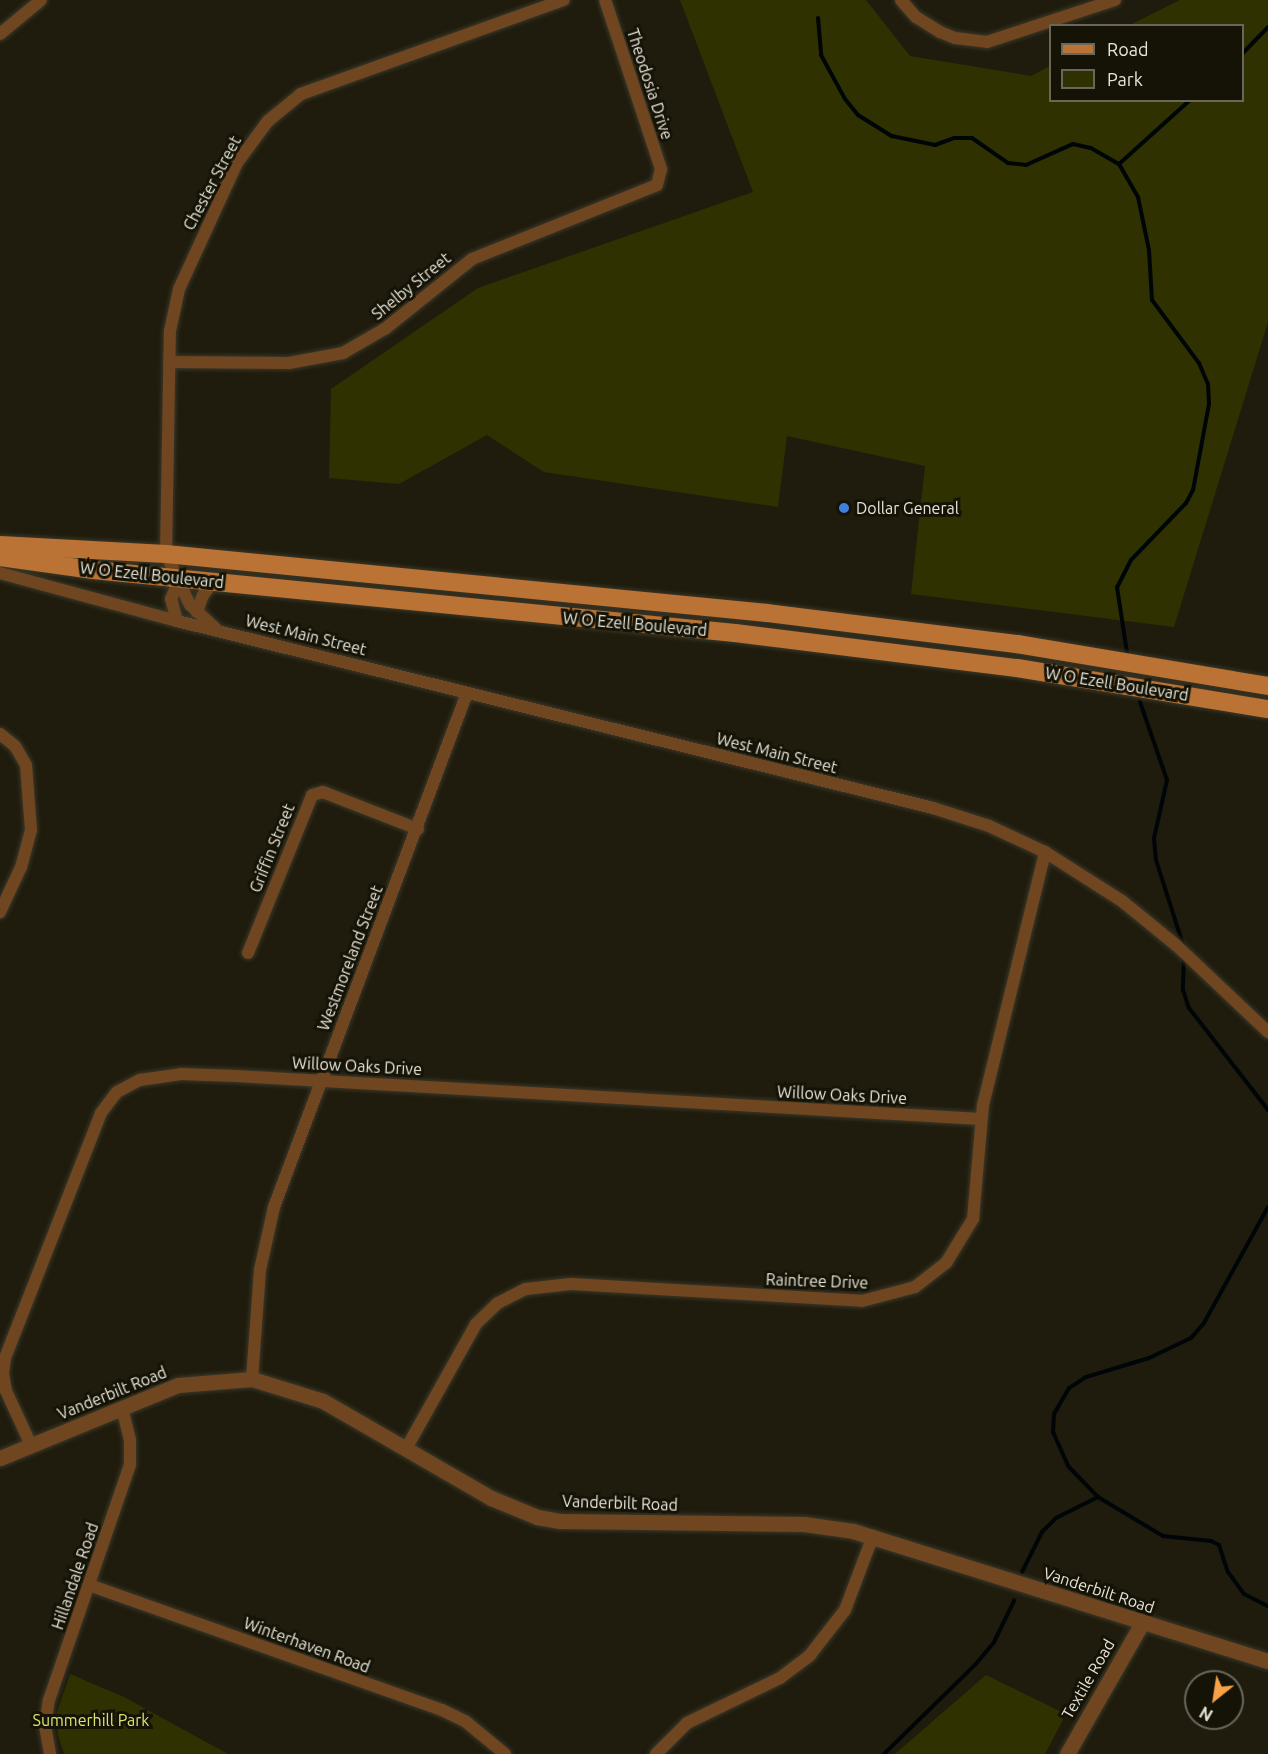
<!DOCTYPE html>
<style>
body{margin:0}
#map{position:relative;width:1268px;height:1754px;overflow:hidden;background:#1f1c0d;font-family:Ubuntu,sans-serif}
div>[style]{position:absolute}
.green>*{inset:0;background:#303100}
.stream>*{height:4px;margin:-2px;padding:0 2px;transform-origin:2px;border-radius:2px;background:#000508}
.roads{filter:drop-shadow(0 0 2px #3b382a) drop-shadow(0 0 2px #3b382a)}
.minor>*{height:12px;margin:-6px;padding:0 6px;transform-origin:6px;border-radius:6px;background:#704620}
.tertiary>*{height:15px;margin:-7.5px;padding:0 7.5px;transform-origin:7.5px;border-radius:7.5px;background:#704620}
.primary>*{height:18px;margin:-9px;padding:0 9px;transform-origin:9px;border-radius:9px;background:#ba7334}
.dots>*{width:16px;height:16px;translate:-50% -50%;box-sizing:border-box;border:3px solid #151305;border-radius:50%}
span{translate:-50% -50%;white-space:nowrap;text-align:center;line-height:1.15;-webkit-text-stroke:6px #151305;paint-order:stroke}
.street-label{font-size:16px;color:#e7e5db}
.poi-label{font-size:16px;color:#e7e5db}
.left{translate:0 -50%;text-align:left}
.park-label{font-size:16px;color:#dee46c}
.legend{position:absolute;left:1049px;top:24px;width:195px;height:78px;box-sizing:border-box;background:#151305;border:2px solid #69675b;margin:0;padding:8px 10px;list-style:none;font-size:18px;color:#e7e5db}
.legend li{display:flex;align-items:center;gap:12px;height:30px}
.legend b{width:30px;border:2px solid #69675b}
.north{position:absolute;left:1184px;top:1670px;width:60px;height:60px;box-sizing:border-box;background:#151305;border:2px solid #69675b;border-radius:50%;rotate:210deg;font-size:16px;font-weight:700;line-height:24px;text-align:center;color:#e7e5db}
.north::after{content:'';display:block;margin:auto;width:21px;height:27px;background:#f7a148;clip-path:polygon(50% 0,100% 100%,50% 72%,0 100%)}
</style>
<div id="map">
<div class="green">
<i style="clip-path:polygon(680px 0,866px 0,910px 56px,1031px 76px,1050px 66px,1050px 100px,1242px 100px,1242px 26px,1130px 25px,1180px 0,1268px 0,1268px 322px,1174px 627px,911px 594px,925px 466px,787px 436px,778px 507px,544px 472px,487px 435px,399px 484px,329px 478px,331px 389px,478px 288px,753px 192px)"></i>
<i style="clip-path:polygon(70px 1674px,124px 1697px,228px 1754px,64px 1754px,58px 1735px,57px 1712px)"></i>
<i style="clip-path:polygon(986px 1675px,1066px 1714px,1045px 1754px,895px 1754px)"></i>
</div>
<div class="stream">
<i style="left:818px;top:18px;width:37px;rotate:85deg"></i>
<i style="left:821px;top:55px;width:50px;rotate:61.4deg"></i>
<i style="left:845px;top:99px;width:21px;rotate:51deg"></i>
<i style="left:858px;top:115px;width:40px;rotate:32deg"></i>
<i style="left:892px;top:136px;width:44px;rotate:11.8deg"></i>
<i style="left:935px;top:145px;width:20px;rotate:-20deg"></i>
<i style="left:954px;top:138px;width:18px"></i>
<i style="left:972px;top:138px;width:44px;rotate:34.8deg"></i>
<i style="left:1008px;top:163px;width:18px;rotate:6deg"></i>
<i style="left:1026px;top:165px;width:51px;rotate:-24.1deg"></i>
<i style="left:1073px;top:144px;width:18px;rotate:13deg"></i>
<i style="left:1091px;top:148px;width:32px;rotate:30deg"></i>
<i style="left:1119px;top:164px;width:38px;rotate:60deg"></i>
<i style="left:1138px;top:197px;width:54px;rotate:78.3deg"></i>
<i style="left:1149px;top:250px;width:50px;rotate:86.6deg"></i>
<i style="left:1152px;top:300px;width:79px;rotate:53.3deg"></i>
<i style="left:1199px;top:363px;width:23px;rotate:67deg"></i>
<i style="left:1208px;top:384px;width:20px;rotate:87deg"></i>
<i style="left:1209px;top:404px;width:87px;rotate:100.5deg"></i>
<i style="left:1193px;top:490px;width:15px;rotate:118deg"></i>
<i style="left:1186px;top:503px;width:79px;rotate:134deg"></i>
<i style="left:1131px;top:560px;width:30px;rotate:117deg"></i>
<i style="left:1117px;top:587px;width:66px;rotate:81.3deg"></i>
<i style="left:1242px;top:54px;width:37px;rotate:-46deg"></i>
<i style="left:1119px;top:164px;width:96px;rotate:-42deg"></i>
<i style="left:1140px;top:702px;width:83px;rotate:70.9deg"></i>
<i style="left:1167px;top:780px;width:59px;rotate:102.6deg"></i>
<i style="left:1154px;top:838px;width:22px;rotate:85deg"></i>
<i style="left:1156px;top:860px;width:92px;rotate:72.3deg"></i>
<i style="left:1184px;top:956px;width:34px;rotate:92deg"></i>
<i style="left:1183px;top:990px;width:19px;rotate:72deg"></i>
<i style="left:1189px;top:1008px;width:129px;rotate:52.2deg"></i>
<i style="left:1268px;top:1207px;width:132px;rotate:118.9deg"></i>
<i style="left:1204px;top:1323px;width:20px;rotate:131deg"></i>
<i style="left:1191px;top:1338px;width:47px;rotate:154.5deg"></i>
<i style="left:1149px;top:1358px;width:66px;rotate:163.2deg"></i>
<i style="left:1086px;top:1377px;width:20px;rotate:147deg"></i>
<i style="left:1069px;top:1388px;width:30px;rotate:120deg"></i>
<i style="left:1054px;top:1414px;width:18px;rotate:93deg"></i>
<i style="left:1053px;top:1432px;width:37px;rotate:66deg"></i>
<i style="left:1068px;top:1466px;width:43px;rotate:45.9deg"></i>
<i style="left:1098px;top:1497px;width:76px;rotate:31deg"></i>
<i style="left:1163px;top:1536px;width:48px;rotate:5.9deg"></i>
<i style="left:1211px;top:1541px;width:9px;rotate:27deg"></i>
<i style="left:1219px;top:1545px;width:28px;rotate:72deg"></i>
<i style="left:1228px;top:1572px;width:27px;rotate:54deg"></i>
<i style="left:1244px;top:1594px;width:27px;rotate:27deg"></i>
<i style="left:1022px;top:1572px;width:45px;rotate:-63.4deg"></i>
<i style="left:1042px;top:1532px;width:20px;rotate:-45deg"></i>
<i style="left:1056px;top:1518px;width:47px;rotate:-26.6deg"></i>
<i style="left:884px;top:1754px;width:127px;rotate:-44.4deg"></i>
<i style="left:975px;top:1665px;width:30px;rotate:-50deg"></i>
<i style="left:994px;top:1642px;width:46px;rotate:-64deg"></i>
</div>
<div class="roads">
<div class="minor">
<i style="left:901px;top:0;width:23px;rotate:49deg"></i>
<i style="left:916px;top:17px;width:28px;rotate:32deg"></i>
<i style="left:940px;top:32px;width:16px;rotate:22deg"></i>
<i style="left:955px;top:38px;width:32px;rotate:7deg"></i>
<i style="left:987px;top:42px;width:135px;rotate:-18.2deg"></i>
<i style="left:0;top:34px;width:53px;rotate:-39.7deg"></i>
<i style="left:169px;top:362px;width:120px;rotate:0.5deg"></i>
<i style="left:289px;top:363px;width:55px;rotate:-10.5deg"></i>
<i style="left:343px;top:353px;width:50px;rotate:-30.2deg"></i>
<i style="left:386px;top:328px;width:110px;rotate:-38.7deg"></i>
<i style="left:472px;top:259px;width:199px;rotate:-21.8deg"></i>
<i style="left:657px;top:185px;width:16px;rotate:-76deg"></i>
<i style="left:661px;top:169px;width:178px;rotate:-108.3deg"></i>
<i style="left:0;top:573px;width:183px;rotate:15.2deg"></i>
<i style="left:177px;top:621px;width:779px;rotate:13.89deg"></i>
<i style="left:933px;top:808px;width:59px;rotate:17.8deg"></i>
<i style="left:989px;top:826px;width:62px;rotate:24.9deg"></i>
<i style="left:1045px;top:852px;width:91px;rotate:32.5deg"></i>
<i style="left:1122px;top:901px;width:70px;rotate:39.2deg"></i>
<i style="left:1176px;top:945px;width:127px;rotate:43.4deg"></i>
<i style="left:197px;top:612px;width:18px;rotate:-71deg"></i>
<i style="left:203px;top:595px;width:16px;rotate:-52deg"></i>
<i style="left:177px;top:621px;width:23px;rotate:-105deg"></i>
<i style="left:171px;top:599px;width:23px;rotate:-67deg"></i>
<i style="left:216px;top:629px;width:35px;rotate:-137deg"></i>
<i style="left:190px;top:605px;width:56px;rotate:-115.2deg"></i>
<i style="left:166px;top:554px;width:223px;rotate:-89deg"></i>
<i style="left:170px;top:331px;width:43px;rotate:-77.9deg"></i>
<i style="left:179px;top:289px;width:139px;rotate:-65.3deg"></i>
<i style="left:237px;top:163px;width:52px;rotate:-53.6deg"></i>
<i style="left:268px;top:121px;width:43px;rotate:-39.3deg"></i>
<i style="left:301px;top:94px;width:279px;rotate:-19.7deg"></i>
<i style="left:0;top:734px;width:19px;rotate:39deg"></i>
<i style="left:15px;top:746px;width:22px;rotate:60deg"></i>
<i style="left:26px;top:765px;width:65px;rotate:85.6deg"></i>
<i style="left:31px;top:830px;width:38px;rotate:105deg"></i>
<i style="left:21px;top:867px;width:50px;rotate:115deg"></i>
<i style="left:248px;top:953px;width:170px;rotate:-67.9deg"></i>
<i style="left:312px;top:795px;width:11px;rotate:-15deg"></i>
<i style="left:323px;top:792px;width:102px;rotate:21.3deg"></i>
<i style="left:252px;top:1379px;width:109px;rotate:-85.8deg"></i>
<i style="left:260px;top:1270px;width:65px;rotate:-77.5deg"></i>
<i style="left:274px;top:1207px;width:549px;rotate:-69.42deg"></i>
<i style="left:31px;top:1445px;width:60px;rotate:-114.8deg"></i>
<i style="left:6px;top:1391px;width:17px;rotate:-100deg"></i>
<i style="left:3px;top:1374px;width:16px;rotate:-83deg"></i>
<i style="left:5px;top:1358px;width:263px;rotate:-68.6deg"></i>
<i style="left:101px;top:1113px;width:26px;rotate:-53deg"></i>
<i style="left:117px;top:1092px;width:26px;rotate:-28deg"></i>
<i style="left:140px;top:1080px;width:41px;rotate:-8.3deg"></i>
<i style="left:181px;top:1074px;width:55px;rotate:2.1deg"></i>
<i style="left:236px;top:1076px;width:746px;rotate:3.3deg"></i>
<i style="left:407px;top:1447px;width:141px;rotate:-60.7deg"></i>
<i style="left:476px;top:1324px;width:30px;rotate:-44deg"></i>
<i style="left:498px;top:1303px;width:31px;rotate:-27deg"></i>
<i style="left:526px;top:1289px;width:45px;rotate:-6.3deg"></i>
<i style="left:571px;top:1284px;width:291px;rotate:3.3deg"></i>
<i style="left:862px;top:1301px;width:55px;rotate:-14.8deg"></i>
<i style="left:915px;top:1287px;width:39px;rotate:-38deg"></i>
<i style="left:946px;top:1263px;width:52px;rotate:-58.5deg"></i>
<i style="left:973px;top:1219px;width:114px;rotate:-85deg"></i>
<i style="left:983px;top:1105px;width:260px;rotate:-76.2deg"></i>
<i style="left:89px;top:1585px;width:374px;rotate:19.5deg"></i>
<i style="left:442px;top:1710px;width:25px;rotate:26deg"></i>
<i style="left:465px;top:1721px;width:52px;rotate:39.5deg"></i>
<i style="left:50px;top:1754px;width:27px;rotate:-100deg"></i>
<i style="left:45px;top:1727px;width:27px;rotate:-82deg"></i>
<i style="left:49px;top:1700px;width:249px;rotate:-71deg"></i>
<i style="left:130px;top:1465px;width:25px;rotate:-90deg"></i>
<i style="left:130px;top:1440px;width:33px;rotate:-104deg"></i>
<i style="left:656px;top:1754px;width:44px;rotate:-45deg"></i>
<i style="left:687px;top:1723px;width:103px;rotate:-25.8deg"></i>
<i style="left:780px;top:1678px;width:38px;rotate:-37deg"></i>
<i style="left:810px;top:1655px;width:57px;rotate:-52.1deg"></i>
<i style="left:845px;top:1610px;width:79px;rotate:-69.3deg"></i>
</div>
<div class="tertiary">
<i style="left:0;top:1458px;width:192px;rotate:-22.3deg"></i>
<i style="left:178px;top:1385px;width:74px;rotate:-4.6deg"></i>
<i style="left:252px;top:1379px;width:74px;rotate:17.2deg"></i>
<i style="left:323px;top:1401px;width:194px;rotate:30deg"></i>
<i style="left:491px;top:1498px;width:50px;rotate:22.4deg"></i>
<i style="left:537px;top:1517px;width:23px;rotate:10deg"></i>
<i style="left:560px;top:1521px;width:244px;rotate:0.7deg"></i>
<i style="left:804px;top:1524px;width:49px;rotate:8.1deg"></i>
<i style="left:853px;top:1531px;width:435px;rotate:17.4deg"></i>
<i style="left:1067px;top:1754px;width:151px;rotate:-60.2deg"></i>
</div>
<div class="primary">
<i style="left:0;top:545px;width:166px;rotate:3.1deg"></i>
<i style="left:166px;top:554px;width:604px;rotate:5.61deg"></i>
<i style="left:767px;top:613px;width:252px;rotate:7.1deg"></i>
<i style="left:1017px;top:644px;width:254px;rotate:9.5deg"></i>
<i style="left:0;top:557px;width:94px;rotate:8deg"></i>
<i style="left:93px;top:570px;width:645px;rotate:5.6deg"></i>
<i style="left:735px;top:633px;width:284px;rotate:7.1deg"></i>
<i style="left:1017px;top:668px;width:254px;rotate:9.3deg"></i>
</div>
</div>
<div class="dots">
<i style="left:844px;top:508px;background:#3f7fe0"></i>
</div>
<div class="street-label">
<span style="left:650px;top:84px;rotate:72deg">Theodosia Drive</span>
<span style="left:212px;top:183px;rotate:-62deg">Chester Street</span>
<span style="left:411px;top:286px;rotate:-39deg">Shelby Street</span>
<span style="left:152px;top:575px;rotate:6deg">W O Ezell Boulevard</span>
<span style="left:635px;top:624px;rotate:5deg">W O Ezell Boulevard</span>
<span style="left:306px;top:635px;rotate:14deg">West Main Street</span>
<span style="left:1117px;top:684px;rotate:9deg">W O Ezell Boulevard</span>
<span style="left:777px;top:753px;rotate:14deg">West Main Street</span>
<span style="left:272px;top:848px;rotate:-68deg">Griffin Street</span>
<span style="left:350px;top:958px;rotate:-69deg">Westmoreland Street</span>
<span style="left:357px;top:1066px;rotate:3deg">Willow Oaks Drive</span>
<span style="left:842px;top:1095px;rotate:3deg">Willow Oaks Drive</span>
<span style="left:817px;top:1281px;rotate:2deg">Raintree Drive</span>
<span style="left:112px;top:1393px;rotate:-22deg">Vanderbilt Road</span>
<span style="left:620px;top:1503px;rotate:2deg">Vanderbilt Road</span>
<span style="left:75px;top:1576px;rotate:-71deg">Hillandale Road</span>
<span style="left:1099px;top:1590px;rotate:18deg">Vanderbilt Road</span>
<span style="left:307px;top:1645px;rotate:20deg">Winterhaven Road</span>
<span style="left:1088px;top:1679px;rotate:-60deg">Textile Road</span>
</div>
<div class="poi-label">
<span class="left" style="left:856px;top:508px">Dollar General</span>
</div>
<div class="park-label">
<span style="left:91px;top:1720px">Summerhill Park</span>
</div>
<ul class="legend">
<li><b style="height:8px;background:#ba7334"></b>Road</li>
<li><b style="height:16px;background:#303100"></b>Park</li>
</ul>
<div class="north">N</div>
</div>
